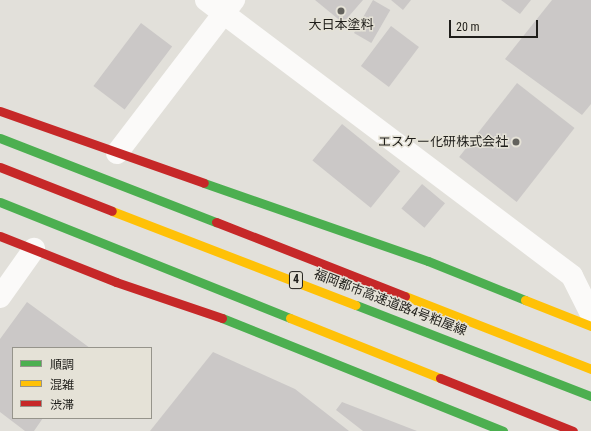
<!DOCTYPE html>
<meta charset="utf-8">
<style>
body{margin:0}
#map{position:relative;width:591px;height:431px;overflow:hidden;background:#e2e0da;font-family:"Roboto Condensed","Noto Sans JP",sans-serif}
div>[style]{position:absolute}
.building>*{inset:0;background:#cbc8c7;transform-origin:0 0}
.street>*{height:22px;margin:-11px;padding:0 11px;transform-origin:11px;border-radius:11px;background:#fbfaf9}
.fast>*{height:9px;margin:-4.5px;padding:0 4.5px;transform-origin:4.5px;border-radius:4.5px;background:#4caf50}
.slow>*{height:9px;margin:-4.5px;padding:0 4.5px;transform-origin:4.5px;border-radius:4.5px;background:#ffc107}
.jam>*{height:9px;margin:-4.5px;padding:0 4.5px;transform-origin:4.5px;border-radius:4.5px;background:#c62828}
.dots>*{width:11px;height:11px;translate:-50% -50%;box-sizing:border-box;border:2px solid #e5e2d7;border-radius:50%}
span{translate:-50% -50%;white-space:nowrap;text-align:center;line-height:1.15;-webkit-text-stroke:3px #e5e2d7;paint-order:stroke}
.shield-label span{padding:1px 3px;background:#e5e2d7;border:1px solid;border-radius:3px;-webkit-text-stroke-width:0}
.shield-label{font-size:12px;color:#1f1e1a;font-weight:700}
.poi-label{font-size:13px;color:#1f1e1a}
.right{translate:-100% -50%;text-align:right}
.street-label{font-size:13px;color:#1f1e1a}
.legend{position:absolute;left:12px;top:347px;width:140px;height:72px;box-sizing:border-box;background:#e5e2d7;border:1px solid #96948b;margin:0;padding:5px 7px;list-style:none;font-size:12px;color:#1f1e1a}
.legend li{display:flex;align-items:center;gap:8px;height:20px}
.legend b{width:20px;border:1px solid #96948b}
.scale{position:absolute;left:449px;top:20px;width:89px;height:18px;box-sizing:border-box;border:2px solid #1f1e1a;border-top:0;padding-left:5px;font-size:12px;line-height:14px;white-space:nowrap;color:#1f1e1a;-webkit-text-stroke:3px #e5e2d7;paint-order:stroke}
</style>
<div id="map">
<div class="building">
<i style="clip-path:polygon(315px 0,363px 0,343px 23px)"></i>
<i style="left:373px;top:0;width:20px;height:38px;rotate:30deg"></i>
<i style="clip-path:polygon(391px 0,411px 0,403px 10px)"></i>
<i style="clip-path:polygon(501px 0,531px 0,520px 14px)"></i>
<i style="clip-path:polygon(552px 0,591px 0,591px 104px,582px 115px,505px 59px)"></i>
<i style="left:141px;top:23px;width:39px;height:79px;rotate:37deg"></i>
<i style="left:391px;top:26px;width:35px;height:50px;rotate:37deg"></i>
<i style="left:517px;top:83px;width:73px;height:94px;rotate:38deg"></i>
<i style="left:342px;top:124px;width:75px;height:47px;rotate:39deg"></i>
<i style="left:422px;top:184px;width:30px;height:32px;rotate:40deg"></i>
<i style="clip-path:polygon(27px 302px,90px 348px,13px 348px,13px 418px,43px 418px,34px 431px,25px 431px,0 412px,0 339px)"></i>
<i style="clip-path:polygon(213px 352px,295px 389px,349px 431px,150px 431px)"></i>
<i style="clip-path:polygon(342px 402px,417px 431px,363px 431px,336px 410px)"></i>
</div>
<div class="street">
<i style="left:206px;top:0;width:458px;rotate:37deg"></i>
<i style="left:572px;top:276px;width:42px;rotate:63.4deg"></i>
<i style="left:117px;top:153px;width:193px;rotate:-52.6deg"></i>
<i style="left:0;top:297px;width:59px;rotate:-54.7deg"></i>
</div>
<div class="fast">
<i style="left:0;top:138px;width:232px;rotate:21.3deg"></i>
<i style="left:204px;top:183px;width:237px;rotate:19.2deg"></i>
<i style="left:428px;top:261px;width:105px;rotate:21.9deg"></i>
<i style="left:0;top:202px;width:312px;rotate:21.8deg"></i>
<i style="left:356px;top:305px;width:252px;rotate:21.2deg"></i>
<i style="left:222px;top:318px;width:303px;rotate:21.9deg"></i>
</div>
<div class="slow">
<i style="left:112px;top:211px;width:261px;rotate:21.1deg"></i>
<i style="left:405px;top:296px;width:200px;rotate:21.4deg"></i>
<i style="left:525px;top:300px;width:71px;rotate:21.5deg"></i>
<i style="left:290px;top:318px;width:162px;rotate:21.8deg"></i>
</div>
<div class="jam">
<i style="left:0;top:111px;width:216px;rotate:19.4deg"></i>
<i style="left:0;top:167px;width:120px;rotate:21.4deg"></i>
<i style="left:216px;top:222px;width:203px;rotate:21.4deg"></i>
<i style="left:0;top:236px;width:125px;rotate:21.6deg"></i>
<i style="left:116px;top:282px;width:112px;rotate:18.8deg"></i>
<i style="left:440px;top:378px;width:143px;rotate:21.7deg"></i>
</div>
<div class="dots">
<i style="left:341px;top:11px;background:#63625d"></i>
<i style="left:516px;top:142px;background:#63625d"></i>
</div>
<div class="shield-label">
<span style="left:296px;top:280px">4</span>
</div>
<div class="poi-label">
<span style="left:341px;top:25px">大日本塗料</span>
<span class="right" style="left:508px;top:142px">エスケー化研株式会社</span>
</div>
<div class="street-label">
<span style="left:390px;top:303px;rotate:21deg">福岡都市高速道路4号粕屋線</span>
</div>
<ul class="legend">
<li><b style="height:5px;background:#4caf50"></b>順調</li>
<li><b style="height:5px;background:#ffc107"></b>混雑</li>
<li><b style="height:5px;background:#c62828"></b>渋滞</li>
</ul>
<div class="scale">20 m</div>
</div>
